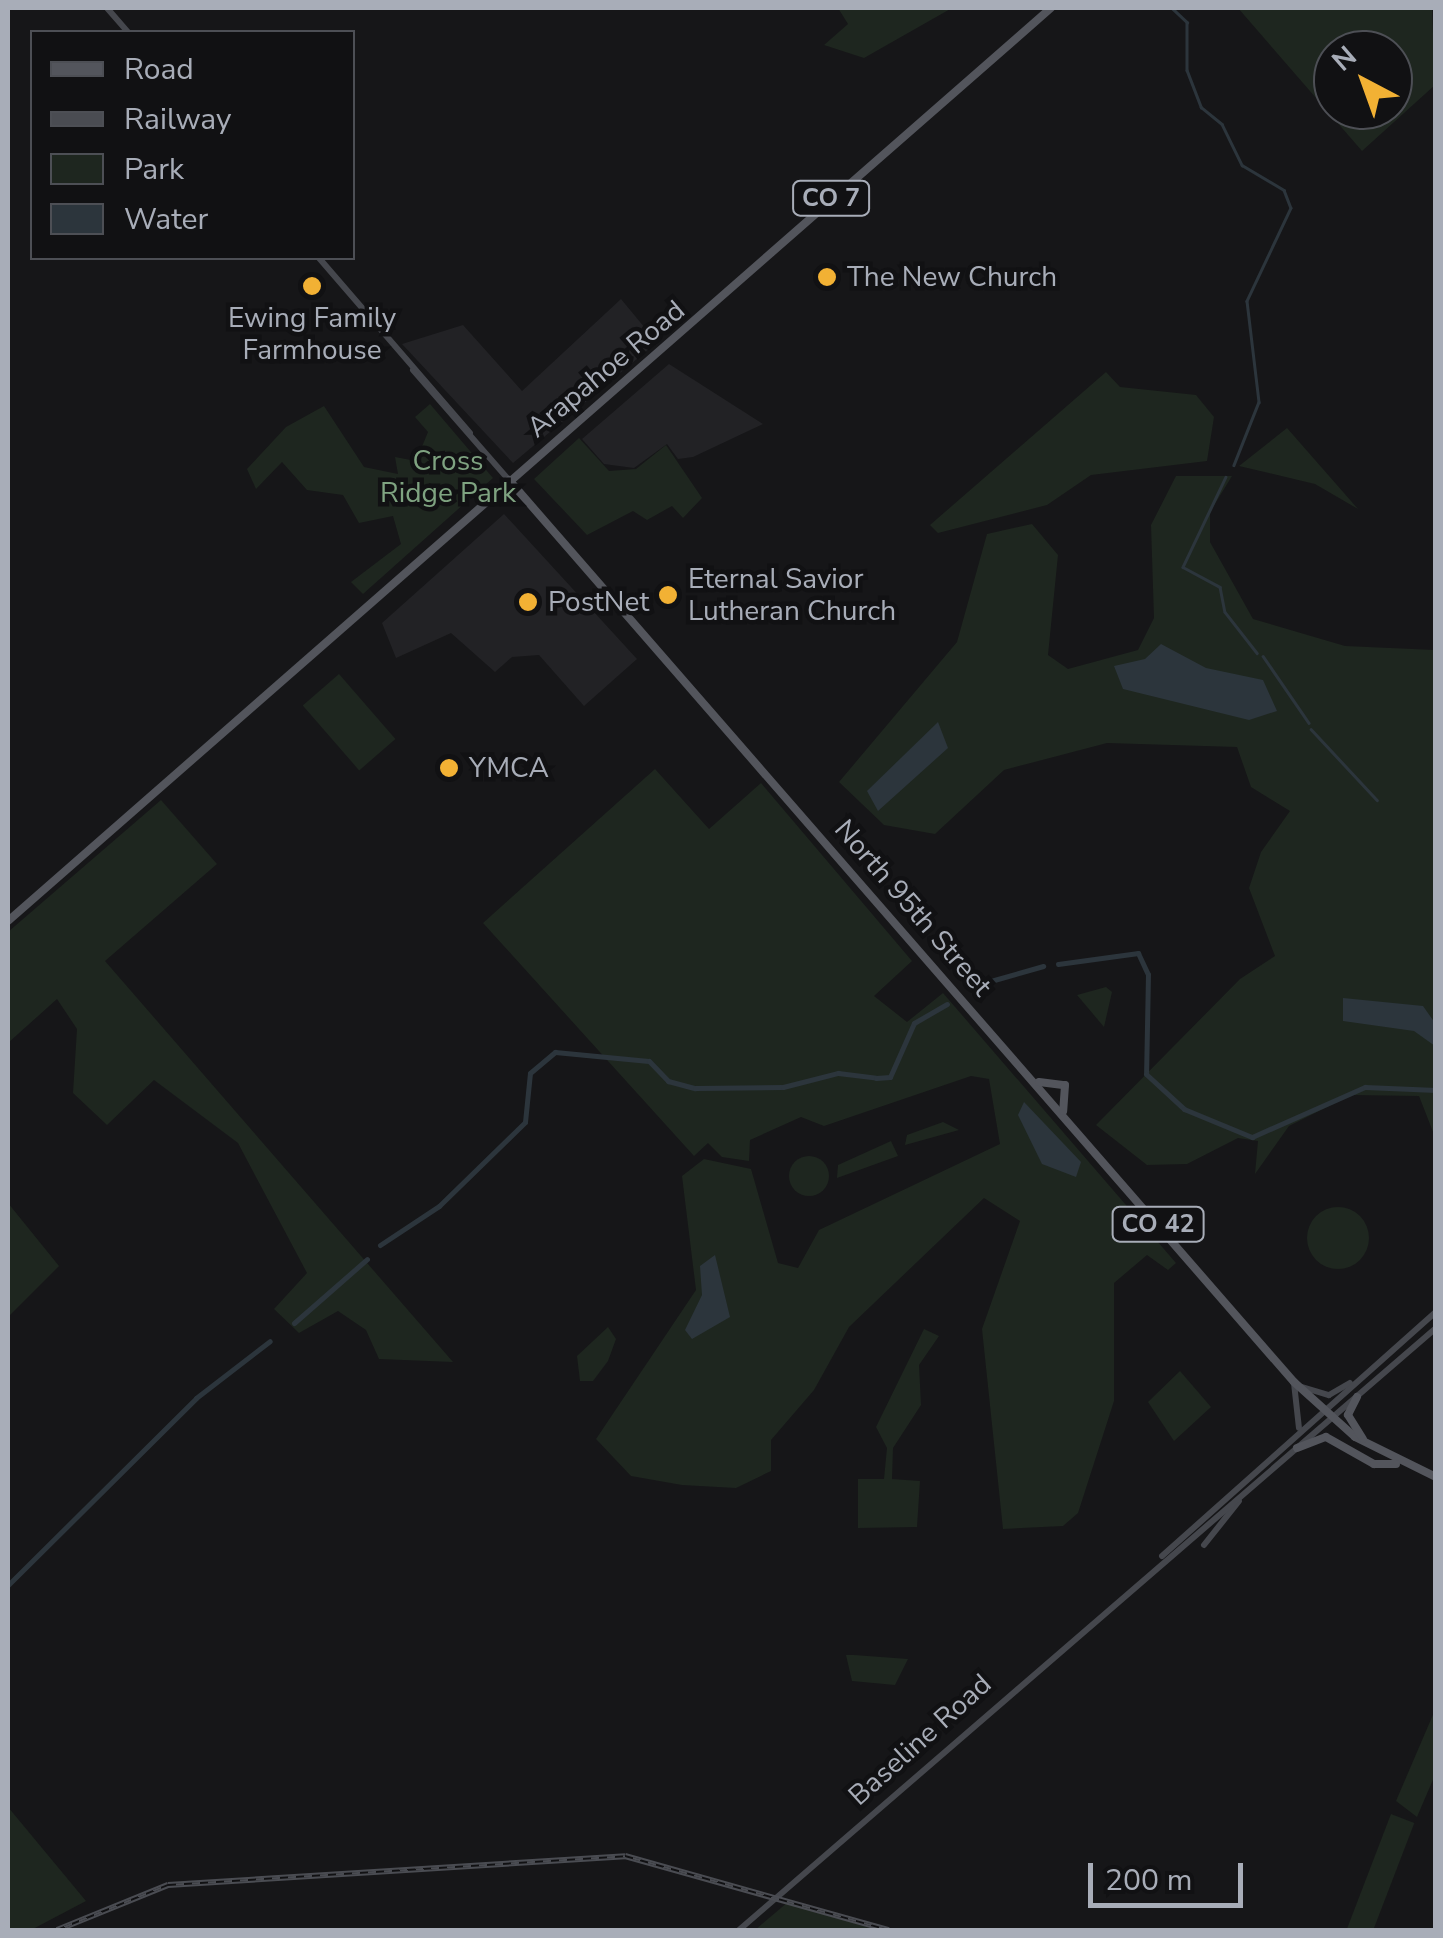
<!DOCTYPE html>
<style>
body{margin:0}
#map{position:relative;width:1443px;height:1938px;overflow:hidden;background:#161618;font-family:"Nunito Sans",sans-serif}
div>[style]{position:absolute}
.built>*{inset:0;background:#222225}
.green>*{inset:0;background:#1e261f;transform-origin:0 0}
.round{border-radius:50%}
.water>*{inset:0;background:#2c353c}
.stream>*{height:2.5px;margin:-1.25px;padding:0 1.25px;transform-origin:1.25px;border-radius:1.25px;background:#2c353c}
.canal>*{height:5px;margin:-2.5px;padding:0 2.5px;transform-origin:2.5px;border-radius:2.5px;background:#2c353c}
.secondary>*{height:6px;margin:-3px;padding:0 3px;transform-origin:3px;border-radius:3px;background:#45474d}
.primary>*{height:8px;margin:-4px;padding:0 4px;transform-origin:4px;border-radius:4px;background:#53555c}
.rail>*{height:6px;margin-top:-3px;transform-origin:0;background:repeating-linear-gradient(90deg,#111113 0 8px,#4a4c52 0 16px);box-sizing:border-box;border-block:2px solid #4a4c52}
.dots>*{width:28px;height:28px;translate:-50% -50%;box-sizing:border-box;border:5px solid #111113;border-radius:50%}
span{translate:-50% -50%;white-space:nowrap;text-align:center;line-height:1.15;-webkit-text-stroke:9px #111113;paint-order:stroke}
.shield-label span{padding:2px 8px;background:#111113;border:2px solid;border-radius:8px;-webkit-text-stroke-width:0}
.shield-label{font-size:25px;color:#a8adb8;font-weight:700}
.poi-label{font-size:28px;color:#a8adb8}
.left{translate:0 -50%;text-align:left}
.street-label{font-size:28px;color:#a8adb8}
.park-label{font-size:28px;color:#7fa381}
.frame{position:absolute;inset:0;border:10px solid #a8adb8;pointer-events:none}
.legend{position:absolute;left:30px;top:30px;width:325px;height:230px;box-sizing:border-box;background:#111113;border:2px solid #4d4f55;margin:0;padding:12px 18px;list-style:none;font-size:30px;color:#a8adb8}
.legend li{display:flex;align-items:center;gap:20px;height:50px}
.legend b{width:50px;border:2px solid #4d4f55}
.north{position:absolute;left:1313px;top:30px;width:100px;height:100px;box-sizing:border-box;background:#111113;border:2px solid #4d4f55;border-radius:50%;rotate:319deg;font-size:28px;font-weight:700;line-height:40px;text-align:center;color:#a8adb8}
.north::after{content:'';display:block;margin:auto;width:35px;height:45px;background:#f2b134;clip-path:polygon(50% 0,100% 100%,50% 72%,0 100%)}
.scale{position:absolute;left:1088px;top:1863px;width:155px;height:45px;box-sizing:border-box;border:5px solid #a8adb8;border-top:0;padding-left:12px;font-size:30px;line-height:35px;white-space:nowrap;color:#a8adb8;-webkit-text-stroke:8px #111113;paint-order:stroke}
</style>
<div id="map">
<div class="built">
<i style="clip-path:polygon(621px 299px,650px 334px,650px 348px,513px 463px,402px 344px,463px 325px,522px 391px)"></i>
<i style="clip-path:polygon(669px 364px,763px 424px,693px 457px,678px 459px,667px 444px,634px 468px,604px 464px,582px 439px)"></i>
<i style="clip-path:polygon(504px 514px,637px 659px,584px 706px,539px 655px,512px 657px,495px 672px,451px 633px,396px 658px,382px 623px)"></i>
</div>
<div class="green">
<i style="clip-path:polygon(838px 8px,952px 8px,864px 58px,824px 45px,848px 24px)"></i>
<i style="clip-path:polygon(evenodd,1238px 8px,1432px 8px,1435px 85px,1362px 151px,1238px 8px,1393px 50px,1393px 110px,1333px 110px,1333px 50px,1393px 50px)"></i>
<i style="clip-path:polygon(1106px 372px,1120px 387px,1196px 395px,1214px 417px,1207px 461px,1091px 475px,1047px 505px,938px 533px,930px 525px)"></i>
<i style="clip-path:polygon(430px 404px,493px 478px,363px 594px,351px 582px,401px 544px,393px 516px,359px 523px,343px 495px,307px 490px,282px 462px,256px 489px,247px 469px,286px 427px,324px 406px,364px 467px,398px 474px,395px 457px,416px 461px,428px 432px,415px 417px)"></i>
<i style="clip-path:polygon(1287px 428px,1358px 509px,1315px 484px,1239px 466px)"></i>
<i style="clip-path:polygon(579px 438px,609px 471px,636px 469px,666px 445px,702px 498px,683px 518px,672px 506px,647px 520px,633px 511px,587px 535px,534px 479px)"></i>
<i style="clip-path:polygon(1176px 476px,1232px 476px,1210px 512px,1210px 542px,1253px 619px,1345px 646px,1435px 650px,1435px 1137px,1419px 1096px,1351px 1095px,1289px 1126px,1255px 1174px,1258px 1141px,1238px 1138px,1187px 1164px,1147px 1165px,1096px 1125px,1240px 979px,1275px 956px,1249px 888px,1261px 852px,1290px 811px,1251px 787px,1237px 747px,1107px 743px,1004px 770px,935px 834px,884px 825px,839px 782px,957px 642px,987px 534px,1032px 524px,1058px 555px,1048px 655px,1068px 669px,1138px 650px,1154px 618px,1151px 525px)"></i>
<i style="left:339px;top:674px;width:86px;height:48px;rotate:49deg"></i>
<i style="clip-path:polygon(655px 769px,709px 829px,761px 783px,912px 961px,874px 996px,907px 1022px,943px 993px,1176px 1263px,1168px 1270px,1147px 1255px,1114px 1283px,1114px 1401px,1078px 1513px,1063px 1526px,1003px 1529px,982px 1329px,1020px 1221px,984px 1198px,849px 1327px,814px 1390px,771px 1440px,771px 1471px,736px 1488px,682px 1485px,631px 1476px,596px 1439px,696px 1290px,682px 1176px,704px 1159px,751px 1169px,778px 1263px,798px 1268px,819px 1230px,1000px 1144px,989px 1079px,971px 1076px,824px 1126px,801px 1117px,750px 1140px,749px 1161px,722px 1157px,708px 1143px,694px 1156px,483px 923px)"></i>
<i style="clip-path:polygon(161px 800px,217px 864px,105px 961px,453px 1362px,379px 1359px,366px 1330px,338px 1311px,299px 1333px,274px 1309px,307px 1273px,238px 1143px,154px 1080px,107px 1125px,73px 1093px,77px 1029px,57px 999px,8px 1043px,8px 932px)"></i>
<i style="clip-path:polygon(1106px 987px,1112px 992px,1104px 1027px,1077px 995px)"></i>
<i style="clip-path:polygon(943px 1122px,959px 1130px,905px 1145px,907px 1135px)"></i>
<i style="clip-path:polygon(891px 1141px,898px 1156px,837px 1178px,838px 1165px)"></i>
<i class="round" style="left:789px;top:1156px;width:40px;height:40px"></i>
<i style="clip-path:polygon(8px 1203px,59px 1266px,8px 1317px)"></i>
<i class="round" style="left:1307px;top:1207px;width:62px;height:62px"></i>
<i style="clip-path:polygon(608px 1327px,616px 1339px,608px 1361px,593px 1381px,580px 1381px,577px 1356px)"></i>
<i style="clip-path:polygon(924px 1329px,939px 1336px,919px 1365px,921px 1405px,893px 1448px,892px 1479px,920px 1481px,917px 1527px,858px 1528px,858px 1479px,884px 1479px,887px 1448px,876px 1427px)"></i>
<i style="clip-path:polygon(1180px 1371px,1211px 1407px,1174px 1441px,1148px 1402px)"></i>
<i style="clip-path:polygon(846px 1655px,854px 1655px,908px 1659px,895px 1685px,852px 1681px)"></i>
<i style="clip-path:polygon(1435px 1710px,1435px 1775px,1417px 1817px,1396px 1801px)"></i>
<i style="clip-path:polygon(8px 1807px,86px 1901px,31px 1930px,8px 1930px)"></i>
<i style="left:1391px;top:1814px;width:25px;height:126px;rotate:21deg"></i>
<i style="clip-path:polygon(788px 1902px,876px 1930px,755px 1930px)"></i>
</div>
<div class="water">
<i style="clip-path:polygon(1161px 644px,1206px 668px,1263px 680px,1277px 711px,1249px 720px,1123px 689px,1114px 666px,1145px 659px)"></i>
<i style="clip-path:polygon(938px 722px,948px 748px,878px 811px,867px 791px)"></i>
<i style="clip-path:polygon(1343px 998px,1423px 1006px,1435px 1023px,1435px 1046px,1414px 1031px,1343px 1021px)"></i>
<i style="clip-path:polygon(1024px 1102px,1081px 1162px,1076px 1177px,1042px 1164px,1018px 1115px)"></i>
<i style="clip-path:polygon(715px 1255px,730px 1317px,692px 1339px,685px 1330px,702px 1295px,700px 1266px)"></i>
</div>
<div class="stream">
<i style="left:1172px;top:8px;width:21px;rotate:43deg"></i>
<i style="left:1187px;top:22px;width:48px;rotate:90deg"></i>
<i style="left:1187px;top:70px;width:40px;rotate:69deg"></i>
<i style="left:1201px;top:107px;width:27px;rotate:39deg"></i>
<i style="left:1222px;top:124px;width:46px;rotate:64deg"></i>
<i style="left:1242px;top:165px;width:49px;rotate:30.8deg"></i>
<i style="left:1284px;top:190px;width:19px;rotate:69deg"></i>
<i style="left:1291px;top:208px;width:103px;rotate:115.3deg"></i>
<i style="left:1247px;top:301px;width:102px;rotate:83.2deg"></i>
<i style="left:1259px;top:402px;width:68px;rotate:111.6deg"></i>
<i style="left:1226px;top:477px;width:100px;rotate:115.5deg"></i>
<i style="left:1183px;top:567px;width:42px;rotate:28.4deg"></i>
<i style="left:1220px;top:587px;width:25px;rotate:79deg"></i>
<i style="left:1225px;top:612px;width:52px;rotate:52deg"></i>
<i style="left:1263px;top:656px;width:81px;rotate:55.5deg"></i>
<i style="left:1311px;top:729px;width:97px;rotate:47.1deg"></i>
</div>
<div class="canal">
<i style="left:1436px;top:352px;width:18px;rotate:90deg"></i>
<i style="left:1058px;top:964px;width:81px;rotate:-7.8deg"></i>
<i style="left:1138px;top:953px;width:23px;rotate:65deg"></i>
<i style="left:1148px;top:974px;width:100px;rotate:91.1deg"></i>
<i style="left:1146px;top:1074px;width:52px;rotate:42.6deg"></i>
<i style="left:1184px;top:1109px;width:74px;rotate:22.4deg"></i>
<i style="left:1252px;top:1137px;width:124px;rotate:-23.9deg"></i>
<i style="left:1365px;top:1087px;width:71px;rotate:2.4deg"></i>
<i style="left:973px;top:986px;width:73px;rotate:-15.9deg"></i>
<i style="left:380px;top:1245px;width:71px;rotate:-33.5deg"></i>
<i style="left:439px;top:1206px;width:120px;rotate:-44.3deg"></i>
<i style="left:525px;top:1122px;width:49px;rotate:-84.2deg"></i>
<i style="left:530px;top:1073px;width:33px;rotate:-40deg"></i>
<i style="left:555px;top:1052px;width:94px;rotate:5.5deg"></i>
<i style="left:649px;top:1061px;width:28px;rotate:46deg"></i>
<i style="left:668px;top:1081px;width:28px;rotate:15deg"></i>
<i style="left:695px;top:1088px;width:88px;rotate:-0.7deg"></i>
<i style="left:783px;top:1087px;width:57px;rotate:-14.3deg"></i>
<i style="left:838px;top:1073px;width:38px;rotate:7deg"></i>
<i style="left:876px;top:1078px;width:14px;rotate:-4deg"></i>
<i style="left:890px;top:1077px;width:59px;rotate:-66deg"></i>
<i style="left:914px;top:1023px;width:38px;rotate:-30deg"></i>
<i style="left:294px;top:1323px;width:97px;rotate:-41.2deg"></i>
<i style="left:8px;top:1585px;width:265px;rotate:-44.8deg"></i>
<i style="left:196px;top:1398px;width:93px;rotate:-37.6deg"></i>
</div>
<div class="secondary">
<i style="left:107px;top:8px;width:32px;rotate:49deg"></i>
<i style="left:319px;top:258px;width:231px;rotate:49.2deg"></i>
<i style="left:413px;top:370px;width:146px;rotate:48.9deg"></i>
<i style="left:1294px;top:1383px;width:45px;rotate:83.7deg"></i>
<i style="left:1302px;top:1387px;width:28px;rotate:17deg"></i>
<i style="left:1329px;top:1395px;width:24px;rotate:-30deg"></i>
<i style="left:1204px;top:1545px;width:56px;rotate:-51.5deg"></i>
<i style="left:1162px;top:1556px;width:367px;rotate:-41.7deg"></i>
<i style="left:739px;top:1930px;width:921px;rotate:-40.82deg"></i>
</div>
<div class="primary">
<i style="left:509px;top:480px;width:1196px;rotate:48.97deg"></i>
<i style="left:1294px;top:1382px;width:82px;rotate:42deg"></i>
<i style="left:1355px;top:1437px;width:90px;rotate:26.3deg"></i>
<i style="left:8px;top:921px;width:1386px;rotate:-41.2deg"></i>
<i style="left:1039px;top:1082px;width:26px;rotate:7deg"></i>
<i style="left:1065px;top:1085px;width:26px;rotate:94deg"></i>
<i style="left:1357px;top:1397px;width:20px;rotate:117deg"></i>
<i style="left:1348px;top:1415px;width:28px;rotate:58deg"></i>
<i style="left:1297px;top:1448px;width:31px;rotate:-21deg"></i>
<i style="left:1326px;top:1437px;width:55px;rotate:29.4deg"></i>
<i style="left:1374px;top:1464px;width:22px"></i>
</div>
<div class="rail">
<i style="left:57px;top:1930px;width:120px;rotate:-22.1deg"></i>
<i style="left:168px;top:1885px;width:458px;rotate:-3.6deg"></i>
<i style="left:625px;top:1856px;width:274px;rotate:15.7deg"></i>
</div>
<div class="dots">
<i style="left:827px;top:277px;background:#f2b134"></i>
<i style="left:312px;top:286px;background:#f2b134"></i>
<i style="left:668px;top:595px;background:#f2b134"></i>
<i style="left:528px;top:602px;background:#f2b134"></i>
<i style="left:449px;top:768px;background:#f2b134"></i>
</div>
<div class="shield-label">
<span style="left:831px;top:198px">CO 7</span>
<span style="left:1158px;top:1224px">CO 42</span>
</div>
<div class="poi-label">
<span class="left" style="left:847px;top:277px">The New Church</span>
<span style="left:312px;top:334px">Ewing Family<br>Farmhouse</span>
<span class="left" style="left:688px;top:595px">Eternal Savior<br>Lutheran Church</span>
<span class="left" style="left:548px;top:602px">PostNet</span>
<span class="left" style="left:469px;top:768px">YMCA</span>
</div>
<div class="street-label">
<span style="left:606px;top:369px;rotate:-40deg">Arapahoe Road</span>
<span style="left:913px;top:908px;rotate:49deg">North 95th Street</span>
<span style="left:920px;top:1740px;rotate:-42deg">Baseline Road</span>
</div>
<div class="park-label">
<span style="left:448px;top:477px">Cross<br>Ridge Park</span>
</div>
<div class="frame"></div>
<ul class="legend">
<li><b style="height:12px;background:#53555c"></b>Road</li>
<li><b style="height:12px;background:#4a4c52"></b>Railway</li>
<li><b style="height:28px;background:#1e261f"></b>Park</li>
<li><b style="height:28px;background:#2c353c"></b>Water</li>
</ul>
<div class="north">N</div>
<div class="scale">200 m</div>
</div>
